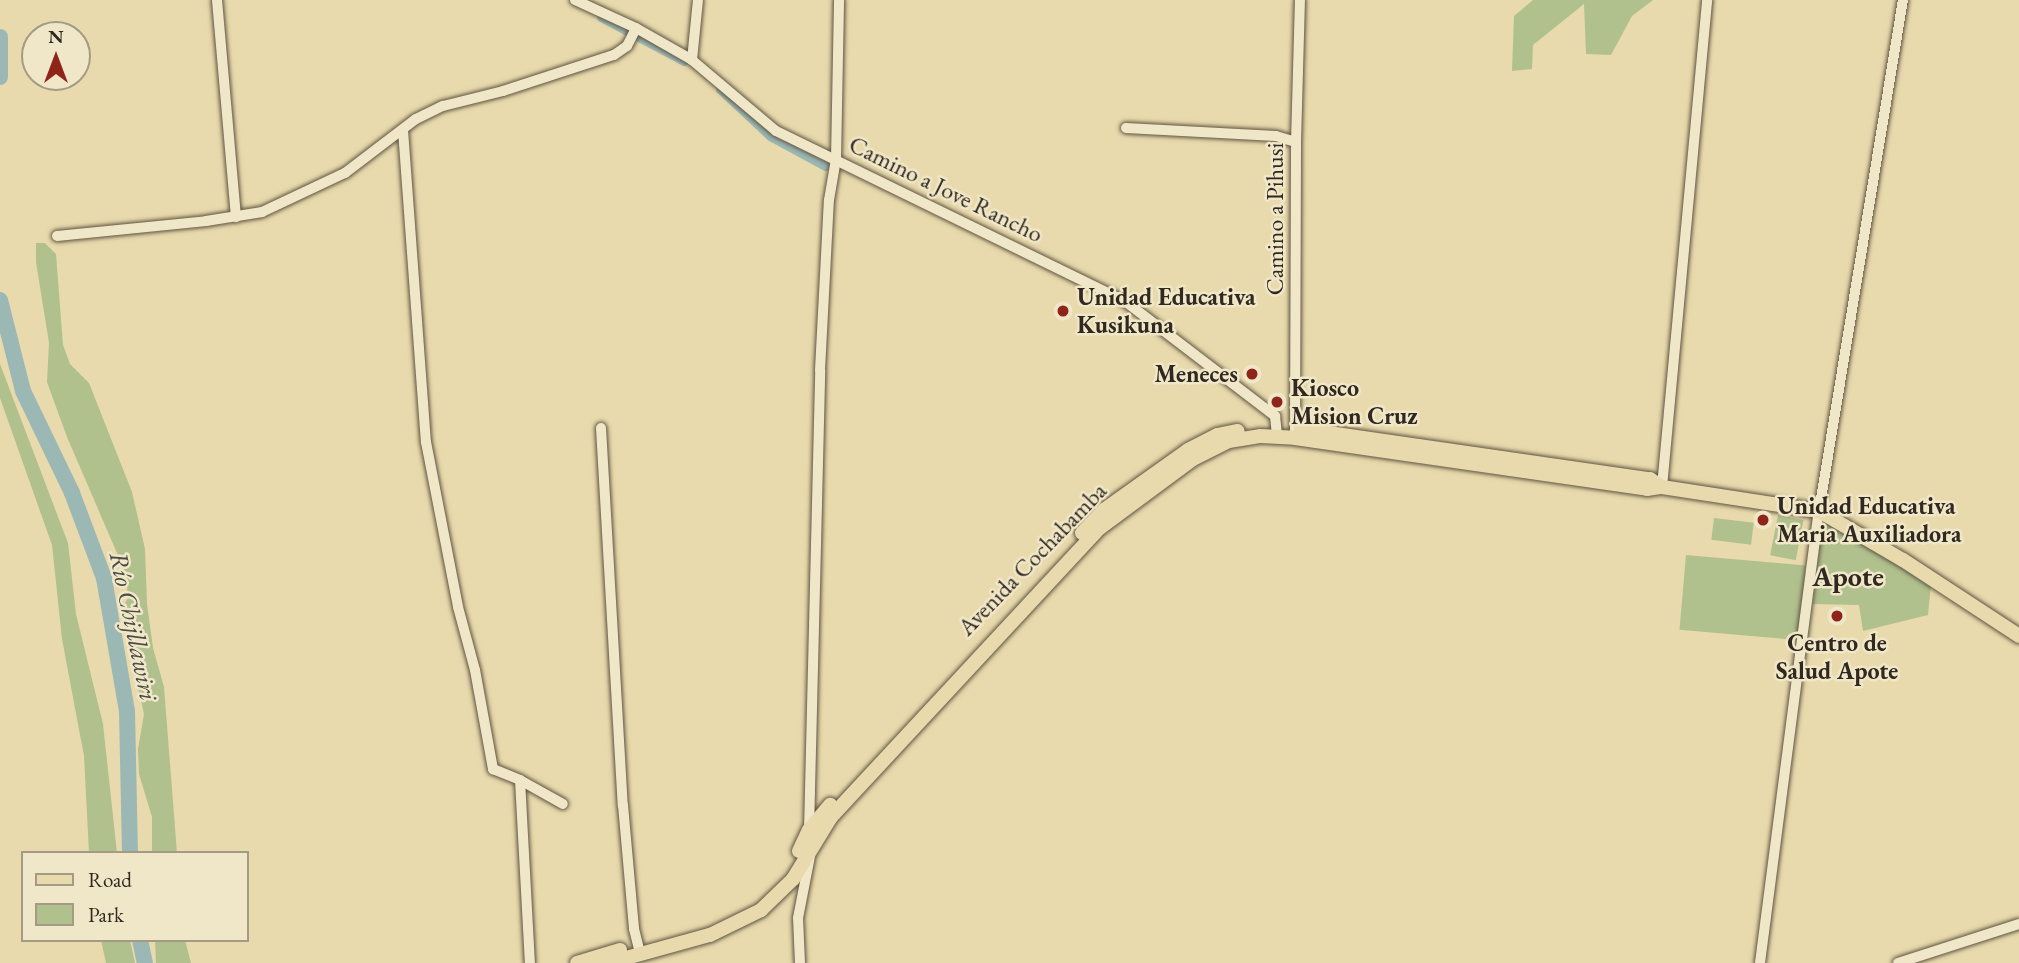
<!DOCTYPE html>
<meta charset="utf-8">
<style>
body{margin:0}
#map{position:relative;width:2019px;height:963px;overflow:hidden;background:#e8daac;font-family:"EB Garamond",serif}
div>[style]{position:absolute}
.green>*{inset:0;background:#b0c18d;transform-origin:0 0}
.canal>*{height:9px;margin:-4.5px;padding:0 4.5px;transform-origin:4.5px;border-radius:4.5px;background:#9bb8b4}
.river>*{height:16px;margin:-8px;padding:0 8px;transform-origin:8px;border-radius:8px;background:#9bb8b4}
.roads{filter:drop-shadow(0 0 2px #5f5442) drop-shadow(0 0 2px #5f5442)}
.street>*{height:10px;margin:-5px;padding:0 5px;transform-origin:5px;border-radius:5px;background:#f0e7c9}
.primary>*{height:14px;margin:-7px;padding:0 7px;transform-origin:7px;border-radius:7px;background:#e8daac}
.dots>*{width:19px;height:19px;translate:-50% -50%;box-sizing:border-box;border:4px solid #f0e7c9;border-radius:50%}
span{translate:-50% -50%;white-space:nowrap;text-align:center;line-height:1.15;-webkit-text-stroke:5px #f0e7c9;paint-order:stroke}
.street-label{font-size:24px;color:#31281f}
.poi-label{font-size:24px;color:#31281f;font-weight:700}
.left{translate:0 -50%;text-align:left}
.right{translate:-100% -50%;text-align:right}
.water-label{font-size:26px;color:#4c4c44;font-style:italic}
.quarter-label{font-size:28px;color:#31281f;font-weight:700}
.legend{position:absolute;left:21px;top:851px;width:228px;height:91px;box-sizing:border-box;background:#f0e7c9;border:2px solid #a49b85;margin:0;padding:9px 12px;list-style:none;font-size:21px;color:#31281f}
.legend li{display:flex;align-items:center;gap:14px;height:35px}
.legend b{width:35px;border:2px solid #a49b85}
.north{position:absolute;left:21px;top:21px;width:70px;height:70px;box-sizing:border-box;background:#f0e7c9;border:2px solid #a49b85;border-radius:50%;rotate:0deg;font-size:19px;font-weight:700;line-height:28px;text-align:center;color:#31281f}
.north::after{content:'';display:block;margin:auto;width:24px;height:32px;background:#8f2418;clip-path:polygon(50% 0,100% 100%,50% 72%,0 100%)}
</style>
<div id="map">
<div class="green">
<i style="clip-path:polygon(1533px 0,1653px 0,1632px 16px,1611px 55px,1586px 54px,1584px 4px,1533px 45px,1532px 69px,1512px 71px,1514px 16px)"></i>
<i style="clip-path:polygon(36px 243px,45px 243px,56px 254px,63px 345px,70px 364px,89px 383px,132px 492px,145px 549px,147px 604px,153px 648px,164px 687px,177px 853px,152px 853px,152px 817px,139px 774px,138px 749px,144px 714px,121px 610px,128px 598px,126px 574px,67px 437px,47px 382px,49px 343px,36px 262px)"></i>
<i style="clip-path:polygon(0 364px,68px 543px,76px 614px,103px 724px,117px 853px,89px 853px,84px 756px,62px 639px,52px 545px,0 398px)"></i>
<i style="left:1778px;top:515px;width:26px;height:41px;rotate:11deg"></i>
<i style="clip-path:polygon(1823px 517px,1931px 584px,1928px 615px,1863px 631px,1859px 605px,1813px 604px)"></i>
<i style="left:1714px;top:518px;width:40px;height:22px;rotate:7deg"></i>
<i style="left:1686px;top:555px;width:120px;height:75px;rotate:5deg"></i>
<i style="clip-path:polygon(101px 940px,130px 940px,135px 963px,106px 963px)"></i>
<i style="clip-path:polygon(155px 940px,185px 940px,191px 963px,156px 963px)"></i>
</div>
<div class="canal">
<i style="left:601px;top:17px;width:94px;rotate:27.9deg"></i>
<i style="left:720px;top:89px;width:69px;rotate:43.2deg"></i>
<i style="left:770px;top:136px;width:63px;rotate:28.6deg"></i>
</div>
<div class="river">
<i style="left:0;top:37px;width:40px;rotate:90deg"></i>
<i style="left:0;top:300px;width:94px;rotate:75.8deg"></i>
<i style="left:23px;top:391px;width:113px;rotate:64.3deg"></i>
<i style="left:72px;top:493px;width:91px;rotate:69.4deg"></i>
<i style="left:104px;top:578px;width:135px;rotate:80.2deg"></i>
<i style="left:127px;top:711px;width:142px;rotate:88.8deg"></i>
<i style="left:140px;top:940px;width:24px;rotate:78deg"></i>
</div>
<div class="roads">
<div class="street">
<i style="left:217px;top:0;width:218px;rotate:85deg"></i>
<i style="left:575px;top:0;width:67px;rotate:24.7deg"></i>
<i style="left:636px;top:28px;width:64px;rotate:29.7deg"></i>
<i style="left:692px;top:60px;width:110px;rotate:40.2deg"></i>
<i style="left:776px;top:131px;width:390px;rotate:26deg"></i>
<i style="left:1126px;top:302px;width:188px;rotate:37.4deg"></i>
<i style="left:1275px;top:416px;width:20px;rotate:84deg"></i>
<i style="left:692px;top:60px;width:60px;rotate:-84.3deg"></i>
<i style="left:1126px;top:128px;width:150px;rotate:3.1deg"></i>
<i style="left:1276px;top:136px;width:21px;rotate:17deg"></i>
<i style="left:403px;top:130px;width:313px;rotate:85.8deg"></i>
<i style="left:426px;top:442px;width:168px;rotate:79deg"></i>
<i style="left:458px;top:607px;width:65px;rotate:74.9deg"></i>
<i style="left:475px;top:670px;width:101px;rotate:79.7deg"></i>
<i style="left:493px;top:769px;width:29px;rotate:22deg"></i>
<i style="left:520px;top:780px;width:183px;rotate:86.9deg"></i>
<i style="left:57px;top:236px;width:150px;rotate:-5.7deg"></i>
<i style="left:206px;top:221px;width:57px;rotate:-9.1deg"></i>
<i style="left:262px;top:212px;width:92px;rotate:-25.2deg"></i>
<i style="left:345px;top:173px;width:89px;rotate:-37.3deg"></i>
<i style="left:416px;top:119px;width:30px;rotate:-26deg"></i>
<i style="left:443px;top:106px;width:62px;rotate:-14deg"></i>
<i style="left:503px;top:91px;width:117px;rotate:-18deg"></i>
<i style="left:614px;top:55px;width:16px;rotate:-35deg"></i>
<i style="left:627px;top:46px;width:20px;rotate:-63deg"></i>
<i style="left:601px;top:428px;width:378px;rotate:86.7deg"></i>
<i style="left:623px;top:805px;width:124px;rotate:84.9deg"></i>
<i style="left:634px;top:929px;width:25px;rotate:76deg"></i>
<i style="left:1295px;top:438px;width:296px;rotate:-89.8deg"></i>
<i style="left:1296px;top:142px;width:142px;rotate:-88.4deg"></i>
<i style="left:1662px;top:487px;width:489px;rotate:-84.7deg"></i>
<i style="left:520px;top:780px;width:49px;rotate:29.2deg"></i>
<i style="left:809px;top:831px;width:461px;rotate:-88.6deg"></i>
<i style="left:820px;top:370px;width:170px;rotate:-87deg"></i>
<i style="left:829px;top:200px;width:42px;rotate:-80.3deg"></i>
<i style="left:836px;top:159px;width:159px;rotate:-88.9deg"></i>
<i style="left:800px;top:963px;width:45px;rotate:-92.5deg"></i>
<i style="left:798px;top:918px;width:63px;rotate:-79deg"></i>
<i style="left:1760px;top:963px;width:456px;rotate:-82.6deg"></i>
<i style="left:1819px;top:511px;width:518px;rotate:-80.67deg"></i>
<i style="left:1898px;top:963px;width:127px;rotate:-17.9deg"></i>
</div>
<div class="primary">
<i style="left:1301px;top:429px;width:353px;rotate:8.2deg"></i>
<i style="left:1650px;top:479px;width:14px;rotate:34deg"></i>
<i style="left:1082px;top:533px;width:32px;rotate:-46deg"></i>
<i style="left:1104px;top:510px;width:103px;rotate:-35.5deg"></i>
<i style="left:1188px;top:450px;width:33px;rotate:-27deg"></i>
<i style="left:1217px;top:435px;width:21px;rotate:-11deg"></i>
<i style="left:799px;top:851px;width:23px;rotate:-65deg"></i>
<i style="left:809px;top:830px;width:33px;rotate:-50deg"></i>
<i style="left:577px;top:963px;width:45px;rotate:-16.8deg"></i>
<i style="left:608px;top:963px;width:106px;rotate:-15.4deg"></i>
<i style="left:710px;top:935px;width:57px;rotate:-26.1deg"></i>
<i style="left:761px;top:910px;width:45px;rotate:-44.1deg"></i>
<i style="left:793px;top:879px;width:73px;rotate:-58.5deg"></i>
<i style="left:831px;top:817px;width:395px;rotate:-47.1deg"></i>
<i style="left:1100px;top:528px;width:116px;rotate:-36.6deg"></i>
<i style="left:1193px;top:459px;width:40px;rotate:-26.6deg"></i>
<i style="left:1229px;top:441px;width:31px;rotate:-9deg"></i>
<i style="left:1260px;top:436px;width:35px;rotate:3deg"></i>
<i style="left:1295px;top:438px;width:356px;rotate:8.2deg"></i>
<i style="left:1647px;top:489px;width:15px;rotate:-8deg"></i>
<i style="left:1662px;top:487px;width:159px;rotate:8.7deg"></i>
<i style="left:1819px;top:511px;width:97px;rotate:30.3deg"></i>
<i style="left:1903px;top:560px;width:139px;rotate:33.2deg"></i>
</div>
</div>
<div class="dots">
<i style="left:1063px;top:311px;background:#8f2418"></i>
<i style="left:1252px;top:374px;background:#8f2418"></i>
<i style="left:1277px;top:402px;background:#8f2418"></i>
<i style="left:1763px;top:520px;background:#8f2418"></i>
<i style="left:1837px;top:616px;background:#8f2418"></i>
</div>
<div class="street-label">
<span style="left:946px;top:189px;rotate:26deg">Camino a Jove Rancho</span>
<span style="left:1275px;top:219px;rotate:-90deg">Camino a Pihusi</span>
<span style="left:1032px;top:559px;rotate:-46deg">Avenida Cochabamba</span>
</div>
<div class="poi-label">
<span class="left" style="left:1077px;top:311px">Unidad Educativa<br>Kusikuna</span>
<span class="right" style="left:1238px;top:374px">Meneces</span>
<span class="left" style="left:1291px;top:402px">Kiosco<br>Mision Cruz</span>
<span class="left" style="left:1777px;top:520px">Unidad Educativa<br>Maria Auxiliadora</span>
<span style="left:1837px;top:657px">Centro de<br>Salud Apote</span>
</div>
<div class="water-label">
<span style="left:133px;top:626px;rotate:78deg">Río Chijllawiri</span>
</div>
<div class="quarter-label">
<span style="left:1848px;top:576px">Apote</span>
</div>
<ul class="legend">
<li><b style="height:9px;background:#e8daac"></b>Road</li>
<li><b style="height:19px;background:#b0c18d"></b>Park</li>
</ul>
<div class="north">N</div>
</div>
